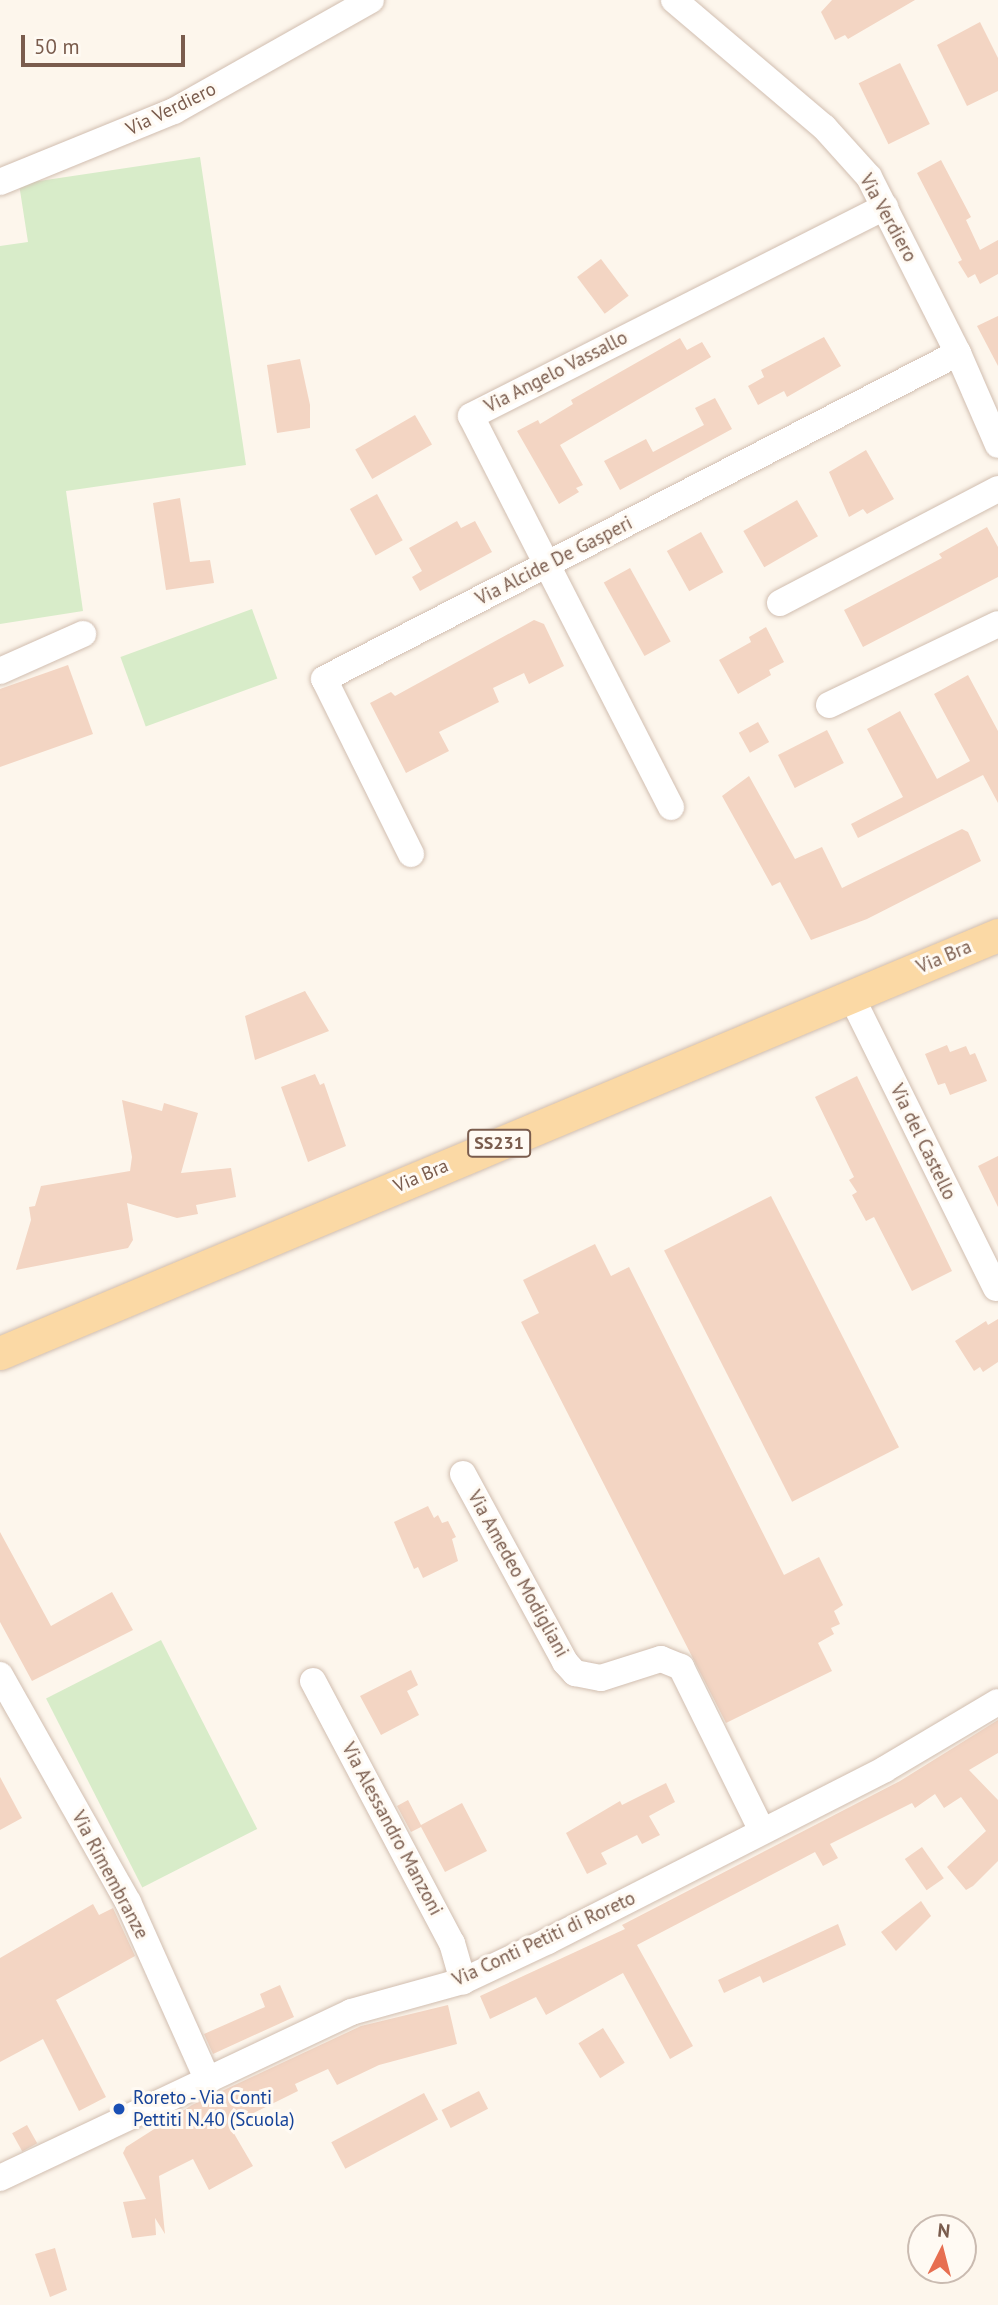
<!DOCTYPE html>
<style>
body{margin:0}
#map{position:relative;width:998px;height:2305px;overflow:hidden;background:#fdf6ec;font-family:"PT Sans",sans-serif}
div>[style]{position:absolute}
.green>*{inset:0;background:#d8ecc9;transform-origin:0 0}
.building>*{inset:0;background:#f3d5c3;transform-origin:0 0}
.roads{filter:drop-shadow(0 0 2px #d1beb0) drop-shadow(0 0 2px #d1beb0)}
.minor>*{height:26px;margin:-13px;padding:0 13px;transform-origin:13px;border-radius:13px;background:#fff}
.major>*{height:33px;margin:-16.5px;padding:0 16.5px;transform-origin:16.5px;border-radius:16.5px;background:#fbd9a5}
.dots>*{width:19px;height:19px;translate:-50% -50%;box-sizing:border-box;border:4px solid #fffaf3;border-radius:50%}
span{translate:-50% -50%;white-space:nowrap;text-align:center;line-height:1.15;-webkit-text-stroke:6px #fffaf3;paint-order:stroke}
.shield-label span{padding:2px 5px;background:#fffaf3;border:2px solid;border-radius:5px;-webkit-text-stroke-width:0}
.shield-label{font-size:18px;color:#7a5c4d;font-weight:700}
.street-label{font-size:19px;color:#7a5c4d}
.transit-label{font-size:19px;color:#164399}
.left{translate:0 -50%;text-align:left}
.north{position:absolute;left:907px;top:2214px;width:70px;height:70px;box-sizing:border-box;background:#fffaf3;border:2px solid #cabbb1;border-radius:50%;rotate:6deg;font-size:19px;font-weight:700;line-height:28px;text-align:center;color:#7a5c4d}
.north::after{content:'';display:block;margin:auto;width:24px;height:32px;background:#e76f51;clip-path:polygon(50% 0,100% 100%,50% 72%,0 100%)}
.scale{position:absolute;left:21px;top:35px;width:164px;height:32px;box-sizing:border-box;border:4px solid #7a5c4d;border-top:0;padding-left:9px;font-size:21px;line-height:24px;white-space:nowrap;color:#7a5c4d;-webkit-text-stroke:5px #fffaf3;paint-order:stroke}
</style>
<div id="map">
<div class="green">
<i style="clip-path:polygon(200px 157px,246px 465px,66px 491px,83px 611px,0 624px,0 246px,28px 242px,19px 184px)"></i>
<i style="left:252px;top:609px;width:74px;height:140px;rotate:70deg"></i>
<i style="left:161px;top:1640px;width:212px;height:129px;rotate:63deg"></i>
</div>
<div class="building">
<i style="clip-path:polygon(832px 0,915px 0,848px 39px,845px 35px,835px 40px,821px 12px)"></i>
<i style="clip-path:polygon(980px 22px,998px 58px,998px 91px,967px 106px,937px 45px)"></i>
<i style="left:900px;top:63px;width:68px;height:46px;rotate:64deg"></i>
<i style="clip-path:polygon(941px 160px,971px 217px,966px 220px,980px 250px,998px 240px,998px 274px,980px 284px,975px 274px,968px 278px,958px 262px,962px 260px,917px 173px)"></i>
<i style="left:601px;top:259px;width:46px;height:30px;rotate:53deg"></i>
<i style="clip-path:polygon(998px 316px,998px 366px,977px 326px)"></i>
<i style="clip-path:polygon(824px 337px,841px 366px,787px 397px,784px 391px,758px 405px,748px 386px,764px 377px,761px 370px)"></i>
<i style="clip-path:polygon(680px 338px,687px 350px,702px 342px,711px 357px,560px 445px,583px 485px,576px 488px,579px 492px,559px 504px,517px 431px,538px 420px,540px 424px,573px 404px,571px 400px)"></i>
<i style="clip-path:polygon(300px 359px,310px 405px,310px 428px,277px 433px,267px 365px)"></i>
<i style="clip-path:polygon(715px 398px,732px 429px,620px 490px,604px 461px,646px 439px,653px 452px,704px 425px,695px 408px)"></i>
<i style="left:415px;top:415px;width:34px;height:69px;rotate:60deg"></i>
<i style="clip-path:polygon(866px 450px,894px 499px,867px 514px,863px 509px,849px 517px,829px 472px)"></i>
<i style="left:377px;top:494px;width:53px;height:31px;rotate:61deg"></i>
<i style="clip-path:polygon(180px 498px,190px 562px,210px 560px,214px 583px,166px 590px,153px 503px)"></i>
<i style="left:797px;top:500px;width:42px;height:62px;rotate:60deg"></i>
<i style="clip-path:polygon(457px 521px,461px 528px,475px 521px,492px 552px,420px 591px,412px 577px,422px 571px,409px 548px)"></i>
<i style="clip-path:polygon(987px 527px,998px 547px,998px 577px,863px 647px,844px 610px,942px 558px,939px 554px)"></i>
<i style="left:701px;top:532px;width:46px;height:39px;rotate:61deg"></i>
<i style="left:630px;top:568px;width:84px;height:30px;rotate:61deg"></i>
<i style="clip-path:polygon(534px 620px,544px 624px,564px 666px,529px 684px,524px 673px,493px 688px,499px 702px,439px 732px,449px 751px,406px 773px,370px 703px,391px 692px,395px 696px)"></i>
<i style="clip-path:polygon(766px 627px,784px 662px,769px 670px,771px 675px,738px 694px,719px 660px,751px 642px,749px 637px)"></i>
<i style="clip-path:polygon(68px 665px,93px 734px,0 767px,0 689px)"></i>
<i style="clip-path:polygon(968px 675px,998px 731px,998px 803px,983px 775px,858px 838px,851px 824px,903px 797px,867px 729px,900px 711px,937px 779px,970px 761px,934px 694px)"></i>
<i style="left:758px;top:722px;width:23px;height:22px;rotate:61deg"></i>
<i style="left:827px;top:730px;width:37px;height:55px;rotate:63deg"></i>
<i style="clip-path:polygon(749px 776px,795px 859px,822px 847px,842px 888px,962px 829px,968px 832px,981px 861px,867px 919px,811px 940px,780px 882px,772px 886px,722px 796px)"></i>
<i style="clip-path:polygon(305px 991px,329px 1031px,255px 1060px,245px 1016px)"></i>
<i style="clip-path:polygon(947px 1045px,950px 1052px,966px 1046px,970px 1055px,975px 1053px,987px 1081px,950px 1095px,945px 1083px,938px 1085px,925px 1054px)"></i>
<i style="clip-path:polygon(315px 1074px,320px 1085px,324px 1083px,346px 1146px,308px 1162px,281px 1087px)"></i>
<i style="clip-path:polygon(857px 1076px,952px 1271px,912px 1291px,874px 1217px,866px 1221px,852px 1195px,857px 1192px,849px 1180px,854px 1177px,815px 1097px)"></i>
<i style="clip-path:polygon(122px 1100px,162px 1111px,164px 1103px,198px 1113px,181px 1173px,231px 1168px,236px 1197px,196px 1205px,198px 1214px,177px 1218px,127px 1203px,133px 1240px,128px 1248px,16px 1270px,31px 1220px,29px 1207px,35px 1206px,41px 1186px,130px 1171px,132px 1157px)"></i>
<i style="clip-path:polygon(998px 1156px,998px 1207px,978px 1166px)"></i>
<i style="left:771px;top:1196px;width:282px;height:120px;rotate:63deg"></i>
<i style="clip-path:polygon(595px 1244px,611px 1276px,629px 1267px,784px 1575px,819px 1557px,843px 1605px,834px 1611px,840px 1624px,831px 1628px,834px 1634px,818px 1643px,832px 1671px,726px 1723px,521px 1322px,539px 1313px,523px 1280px)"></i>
<i style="clip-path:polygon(998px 1319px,998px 1362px,983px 1372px,980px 1367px,974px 1371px,955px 1341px,986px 1321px,988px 1325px)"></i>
<i style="clip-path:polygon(428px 1506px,434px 1518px,438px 1515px,442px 1523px,448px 1521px,456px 1537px,452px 1539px,458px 1561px,423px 1578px,418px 1567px,414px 1569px,394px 1522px)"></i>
<i style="clip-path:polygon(0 1532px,51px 1626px,112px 1592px,133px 1630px,32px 1681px,0 1622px)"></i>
<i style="clip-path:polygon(411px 1670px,418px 1685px,407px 1691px,419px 1715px,381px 1735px,360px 1696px)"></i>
<i style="clip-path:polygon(998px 1720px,998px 1753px,969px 1770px,998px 1800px,998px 1861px,973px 1886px,966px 1890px,947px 1867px,986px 1831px,961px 1797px,944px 1808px,935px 1794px,915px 1808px,912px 1803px,830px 1844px,838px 1858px,823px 1866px,815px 1852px,637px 1945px,693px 2046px,670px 2059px,623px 1973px,546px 2015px,536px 1997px,490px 2019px,480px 1996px,625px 1929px,622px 1925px,900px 1781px)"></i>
<i style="clip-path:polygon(0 1777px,22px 1818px,0 1830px)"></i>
<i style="clip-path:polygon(666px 1783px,675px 1802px,649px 1816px,660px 1835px,642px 1844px,637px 1835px,601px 1853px,607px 1864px,587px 1874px,566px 1833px,620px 1801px,622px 1805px)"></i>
<i style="clip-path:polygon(408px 1800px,421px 1825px,462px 1803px,487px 1851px,445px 1872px,421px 1827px,411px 1832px,397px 1806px)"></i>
<i style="left:922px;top:1847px;width:38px;height:21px;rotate:55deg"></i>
<i style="clip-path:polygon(921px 1901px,931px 1916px,896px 1951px,881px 1932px)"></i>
<i style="clip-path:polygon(93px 1904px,99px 1915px,113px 1908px,135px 1956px,56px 2000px,106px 2097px,79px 2111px,43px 2039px,0 2062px,0 1958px)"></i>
<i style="clip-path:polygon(838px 1924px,846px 1945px,763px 1983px,760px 1976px,724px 1993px,718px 1980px)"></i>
<i style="clip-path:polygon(280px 1985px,294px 2017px,213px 2054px,204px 2034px,265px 2007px,260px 1994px)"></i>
<i style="clip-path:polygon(448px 2005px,457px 2044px,379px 2065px,337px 2085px,328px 2069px,295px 2084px,298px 2091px,229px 2125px,253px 2166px,209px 2190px,193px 2159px,159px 2176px,165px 2234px,155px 2218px,156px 2235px,132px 2238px,123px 2202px,146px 2199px,123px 2153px,126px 2147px,192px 2105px,361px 2026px)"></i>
<i style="left:603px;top:2028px;width:41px;height:29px;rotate:58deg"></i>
<i style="left:479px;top:2091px;width:20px;height:42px;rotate:63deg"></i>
<i style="left:424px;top:2093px;width:30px;height:105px;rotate:62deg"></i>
<i style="left:27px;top:2125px;width:21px;height:17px;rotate:61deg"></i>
<i style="clip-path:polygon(55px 2248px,67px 2290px,50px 2297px,35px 2254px)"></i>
</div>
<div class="roads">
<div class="minor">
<i style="left:674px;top:0;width:197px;rotate:40.3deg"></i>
<i style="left:824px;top:127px;width:67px;rotate:48deg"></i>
<i style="left:869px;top:177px;width:197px;rotate:63.2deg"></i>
<i style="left:958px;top:353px;width:100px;rotate:66.5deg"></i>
<i style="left:0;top:182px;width:188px;rotate:-22.2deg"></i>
<i style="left:174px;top:111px;width:226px;rotate:-29.4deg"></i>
<i style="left:780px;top:603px;width:246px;rotate:-27.6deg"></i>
<i style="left:0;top:671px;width:91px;rotate:-24deg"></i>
<i style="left:829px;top:705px;width:187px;rotate:-25.6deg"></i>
<i style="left:671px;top:807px;width:439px;rotate:-117.1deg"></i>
<i style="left:471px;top:416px;width:464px;rotate:-26.8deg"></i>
<i style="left:411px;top:854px;width:195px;rotate:-116.4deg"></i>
<i style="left:324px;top:679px;width:713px;rotate:-27.21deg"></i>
<i style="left:851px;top:996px;width:326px;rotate:63.6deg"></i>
<i style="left:463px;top:1474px;width:214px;rotate:61.5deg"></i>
<i style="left:565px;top:1662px;width:15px;rotate:48deg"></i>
<i style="left:575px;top:1673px;width:26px;rotate:11deg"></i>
<i style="left:601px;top:1678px;width:63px;rotate:-17.6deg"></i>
<i style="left:661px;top:1659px;width:22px;rotate:22deg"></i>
<i style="left:681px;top:1667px;width:183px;rotate:63.7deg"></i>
<i style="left:0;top:1675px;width:261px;rotate:60.6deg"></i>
<i style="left:128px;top:1902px;width:196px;rotate:65.9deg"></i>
<i style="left:313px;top:1681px;width:297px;rotate:62.1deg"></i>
<i style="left:452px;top:1943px;width:40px;rotate:74deg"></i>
<i style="left:0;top:2178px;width:388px;rotate:-25.3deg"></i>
<i style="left:351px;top:2012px;width:116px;rotate:-15.5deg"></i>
<i style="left:463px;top:1981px;width:94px;rotate:-25.2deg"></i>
<i style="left:548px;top:1941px;width:378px;rotate:-27deg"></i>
<i style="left:885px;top:1769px;width:131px;rotate:-30.7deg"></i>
</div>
<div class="major">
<i style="left:0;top:1353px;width:1082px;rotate:-22.73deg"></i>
</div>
</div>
<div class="dots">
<i style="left:119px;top:2109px;background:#1a4fb4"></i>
</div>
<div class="shield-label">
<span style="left:499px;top:1143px">SS231</span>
</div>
<div class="street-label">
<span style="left:171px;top:109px;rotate:-26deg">Via Verdiero</span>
<span style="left:888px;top:218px;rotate:61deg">Via Verdiero</span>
<span style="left:556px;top:372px;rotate:-27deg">Via Angelo Vassallo</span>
<span style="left:554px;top:561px;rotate:-27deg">Via Alcide De Gasperi</span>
<span style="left:944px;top:957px;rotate:-23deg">Via Bra</span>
<span style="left:923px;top:1142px;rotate:64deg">Via del Castello</span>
<span style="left:421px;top:1176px;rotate:-23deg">Via Bra</span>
<span style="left:518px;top:1574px;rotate:61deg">Via Amedeo Modigliani</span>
<span style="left:392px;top:1829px;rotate:62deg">Via Alessandro Manzoni</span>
<span style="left:110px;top:1875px;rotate:62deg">Via Rimembranze</span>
<span style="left:544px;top:1939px;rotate:-25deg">Via Conti Petiti di Roreto</span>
</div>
<div class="transit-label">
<span class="left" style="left:133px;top:2109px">Roreto - Via Conti<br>Pettiti N.40 (Scuola)</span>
</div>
<div class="north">N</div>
<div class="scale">50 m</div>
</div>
